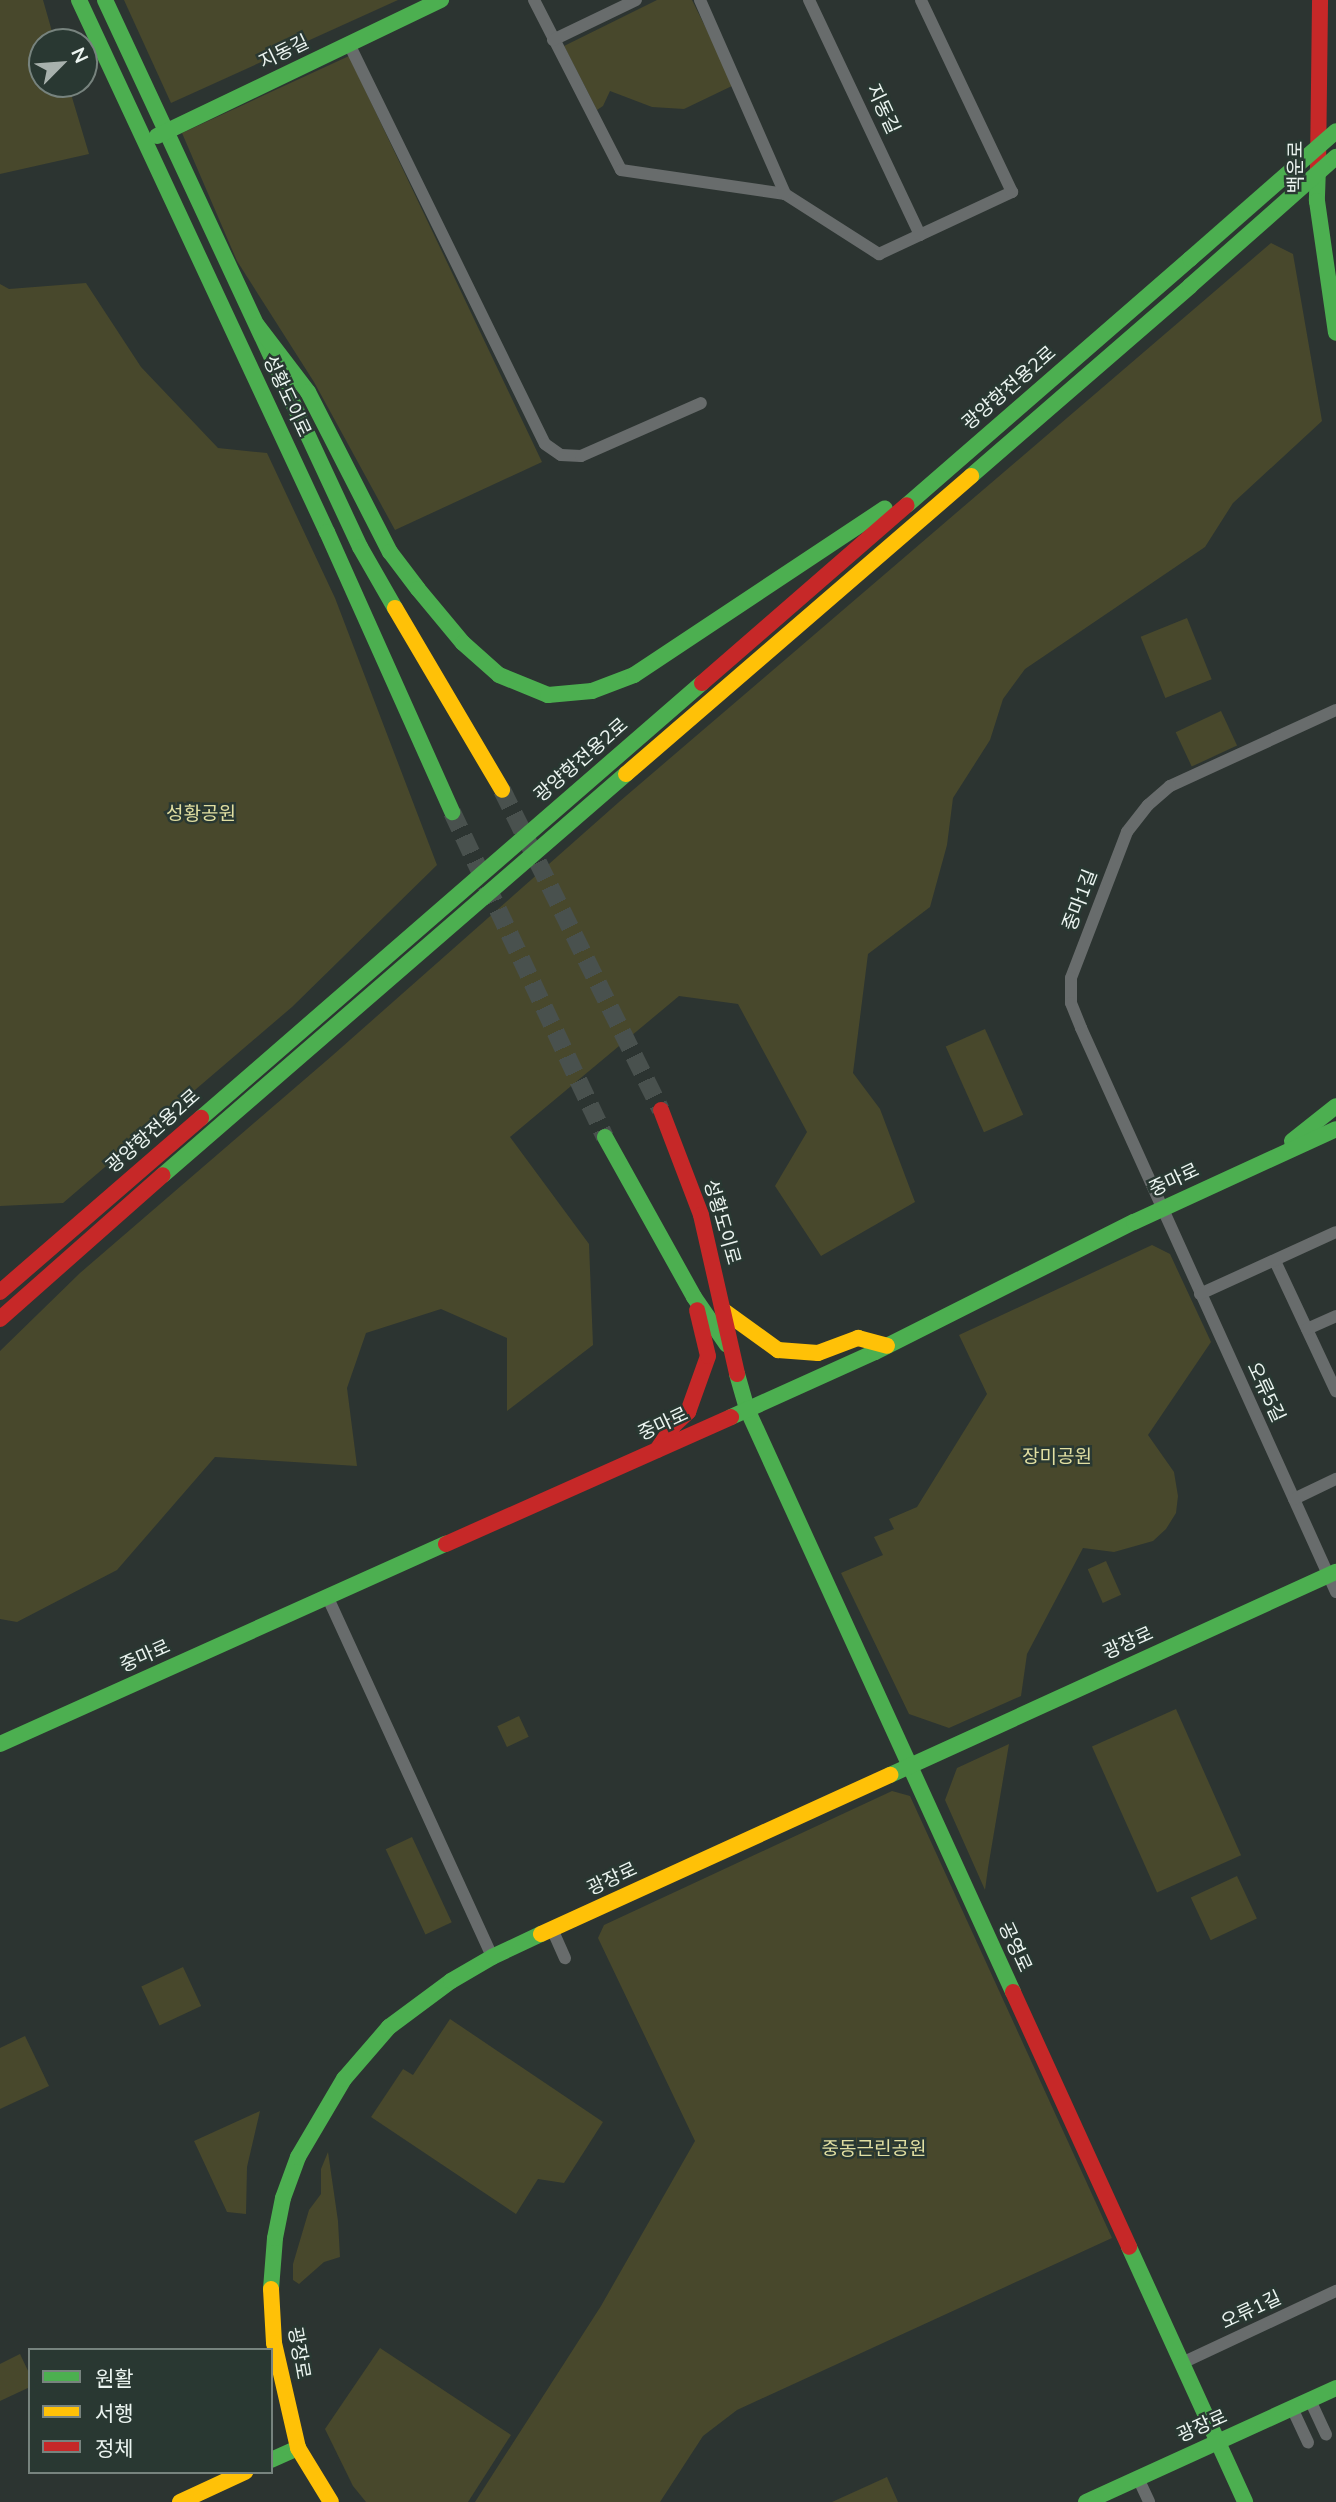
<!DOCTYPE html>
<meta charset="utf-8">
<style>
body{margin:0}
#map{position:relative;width:1336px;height:2502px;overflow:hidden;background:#2c3431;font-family:Mulish,"Noto Sans KR",sans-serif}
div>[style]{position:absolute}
.green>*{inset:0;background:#48482c;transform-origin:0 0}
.secondary-tunnel>*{height:18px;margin-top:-9px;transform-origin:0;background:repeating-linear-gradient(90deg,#49514e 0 18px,transparent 0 27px)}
.street>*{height:12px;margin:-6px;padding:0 6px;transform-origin:6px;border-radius:6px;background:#686c6c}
.fast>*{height:16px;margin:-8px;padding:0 8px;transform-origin:8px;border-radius:8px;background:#4caf50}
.slow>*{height:16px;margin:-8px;padding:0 8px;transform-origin:8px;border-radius:8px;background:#ffc107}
.jam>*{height:16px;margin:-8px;padding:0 8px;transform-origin:8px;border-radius:8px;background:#c62828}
.fast-bridge>*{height:16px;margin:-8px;padding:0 8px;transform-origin:8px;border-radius:8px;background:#4caf50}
span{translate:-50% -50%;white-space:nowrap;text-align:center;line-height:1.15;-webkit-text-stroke:5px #293832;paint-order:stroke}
.street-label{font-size:19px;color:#ebf4f0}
.park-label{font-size:19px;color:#e1dfa2}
.legend{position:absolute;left:28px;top:2348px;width:245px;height:126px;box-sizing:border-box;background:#293832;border:2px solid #77837e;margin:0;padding:9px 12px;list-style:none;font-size:21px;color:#ebf4f0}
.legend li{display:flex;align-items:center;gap:14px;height:35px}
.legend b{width:35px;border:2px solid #77837e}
.north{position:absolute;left:28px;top:28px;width:70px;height:70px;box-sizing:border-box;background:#293832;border:2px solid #77837e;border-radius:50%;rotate:65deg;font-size:19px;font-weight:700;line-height:28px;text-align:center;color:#ebf4f0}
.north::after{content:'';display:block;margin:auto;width:24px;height:32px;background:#a8b1ad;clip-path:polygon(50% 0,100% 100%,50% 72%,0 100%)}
</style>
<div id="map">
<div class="green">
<i style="clip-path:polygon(0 0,43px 0,55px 42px,42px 42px,42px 84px,68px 84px,89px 154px,0 174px)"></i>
<i style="clip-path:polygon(124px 0,398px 0,171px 103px)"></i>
<i style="clip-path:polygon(657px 0,692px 0,734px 85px,684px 109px,652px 107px,610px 91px,603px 106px,597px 110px,564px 46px)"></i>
<i style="clip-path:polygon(349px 56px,542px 462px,395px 530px,314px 382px,237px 261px,182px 133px)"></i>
<i style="clip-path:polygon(1271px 243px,1293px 254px,1322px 421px,1233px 503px,1205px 547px,1025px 669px,1003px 699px,990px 740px,953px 798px,947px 845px,930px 907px,868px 954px,853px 1073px,880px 1109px,915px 1202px,821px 1256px,775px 1186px,807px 1132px,738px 1004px,679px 996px,510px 1137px,589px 1244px,593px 1345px,507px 1411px,507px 1338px,441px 1309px,366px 1333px,347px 1388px,357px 1466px,215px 1457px,117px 1570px,17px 1622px,0 1619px,0 1351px,80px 1273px,333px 1055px,619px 802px)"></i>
<i style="clip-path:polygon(86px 283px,141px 367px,218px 448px,267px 453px,335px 598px,437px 865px,292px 1007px,63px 1203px,0 1206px,0 284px,9px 289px)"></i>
<i style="left:1187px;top:618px;width:66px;height:50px;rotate:68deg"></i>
<i style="left:1221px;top:711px;width:38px;height:50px;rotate:65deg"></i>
<i style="left:985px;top:1029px;width:94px;height:43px;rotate:66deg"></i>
<i style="clip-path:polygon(1152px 1245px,1170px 1254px,1211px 1342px,1148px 1435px,1174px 1472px,1178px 1496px,1176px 1513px,1166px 1529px,1153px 1541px,1114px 1552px,1083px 1548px,1027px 1654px,1021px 1696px,949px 1728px,909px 1714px,841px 1573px,883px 1555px,874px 1537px,894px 1529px,889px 1519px,917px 1507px,987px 1394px,959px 1335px)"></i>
<i style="left:1106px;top:1561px;width:37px;height:20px;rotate:66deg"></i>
<i style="left:1176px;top:1709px;width:160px;height:92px;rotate:66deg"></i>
<i style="left:519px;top:1716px;width:23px;height:24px;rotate:65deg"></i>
<i style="clip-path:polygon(1009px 1744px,988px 1868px,985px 1890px,945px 1800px,957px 1768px)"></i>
<i style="clip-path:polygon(892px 1791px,910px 1796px,1112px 2238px,737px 2410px,703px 2436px,660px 2502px,475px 2502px,601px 2306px,695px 2141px,598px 1938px,604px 1925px)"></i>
<i style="left:412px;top:1837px;width:94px;height:29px;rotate:65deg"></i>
<i style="left:1237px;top:1876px;width:47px;height:51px;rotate:65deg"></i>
<i style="left:183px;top:1967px;width:43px;height:46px;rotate:65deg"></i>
<i style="clip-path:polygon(450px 2019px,603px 2122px,564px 2183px,538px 2179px,516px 2214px,371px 2117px,403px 2069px,413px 2075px)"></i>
<i style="clip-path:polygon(25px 2036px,49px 2086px,0 2109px,0 2048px)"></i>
<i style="clip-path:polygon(260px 2111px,247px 2167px,246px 2214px,227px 2212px,194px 2141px)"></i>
<i style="clip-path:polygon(328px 2152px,338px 2221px,340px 2257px,324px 2262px,299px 2284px,293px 2280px,293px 2264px,309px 2210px,321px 2194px,321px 2169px)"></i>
<i style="clip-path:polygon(380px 2348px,511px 2435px,468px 2502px,366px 2502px,353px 2486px,325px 2429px)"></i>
<i style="clip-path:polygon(20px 2354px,30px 2375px,30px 2387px,0 2401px,0 2364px)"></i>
<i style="clip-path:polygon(887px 2477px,898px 2502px,832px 2502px)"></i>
</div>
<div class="secondary-tunnel">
<i style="left:502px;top:790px;width:357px;rotate:63.6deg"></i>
<i style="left:452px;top:812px;width:359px;rotate:64.8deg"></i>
</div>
<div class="street">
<i style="left:534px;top:0;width:191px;rotate:62.9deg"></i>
<i style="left:621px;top:170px;width:166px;rotate:8.3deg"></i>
<i style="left:785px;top:194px;width:112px;rotate:32.6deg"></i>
<i style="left:879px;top:254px;width:147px;rotate:-25deg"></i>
<i style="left:1012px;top:192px;width:212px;rotate:-115.4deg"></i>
<i style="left:700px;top:0;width:212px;rotate:66.3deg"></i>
<i style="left:809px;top:0;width:260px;rotate:64.7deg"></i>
<i style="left:553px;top:40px;width:92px;rotate:-25.7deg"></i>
<i style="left:349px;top:44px;width:445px;rotate:63.9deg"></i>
<i style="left:545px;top:444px;width:19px;rotate:35deg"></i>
<i style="left:561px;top:455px;width:20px;rotate:3deg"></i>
<i style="left:581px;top:456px;width:131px;rotate:-23.8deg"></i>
<i style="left:1336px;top:710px;width:183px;rotate:155.4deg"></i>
<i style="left:1170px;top:786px;width:29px;rotate:139deg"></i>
<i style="left:1148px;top:805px;width:34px;rotate:128deg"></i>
<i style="left:1127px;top:832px;width:156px;rotate:111deg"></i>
<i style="left:1071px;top:978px;width:25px;rotate:90deg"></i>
<i style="left:1071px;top:1003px;width:27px;rotate:68deg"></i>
<i style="left:1081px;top:1028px;width:619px;rotate:65.67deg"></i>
<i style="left:1275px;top:1261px;width:144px;rotate:64.9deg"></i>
<i style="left:1200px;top:1294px;width:149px;rotate:-24.5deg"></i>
<i style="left:1307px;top:1329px;width:32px;rotate:-24deg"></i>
<i style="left:1294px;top:1499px;width:47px;rotate:-25.5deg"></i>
<i style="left:328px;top:1598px;width:395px;rotate:65.4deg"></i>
<i style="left:552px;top:1929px;width:32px;rotate:66deg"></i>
<i style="left:1182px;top:2363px;width:170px;rotate:-25.1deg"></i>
<i style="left:1310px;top:2400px;width:38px;rotate:65deg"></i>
<i style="left:1292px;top:2408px;width:38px;rotate:65deg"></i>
<i style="left:1138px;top:2478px;width:26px;rotate:65deg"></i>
</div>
<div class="fast">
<i style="left:79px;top:0;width:587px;rotate:65.01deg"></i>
<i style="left:327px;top:532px;width:307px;rotate:65.9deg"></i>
<i style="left:105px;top:0;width:604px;rotate:65.01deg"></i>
<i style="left:360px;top:547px;width:70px;rotate:60.2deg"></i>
<i style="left:157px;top:136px;width:315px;rotate:-25.6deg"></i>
<i style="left:1318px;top:167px;width:34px;rotate:92deg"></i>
<i style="left:1317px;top:201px;width:133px;rotate:81.8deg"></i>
<i style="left:257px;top:325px;width:84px;rotate:52.7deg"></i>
<i style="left:308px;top:392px;width:180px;rotate:62.9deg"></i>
<i style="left:390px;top:552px;width:46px;rotate:52.9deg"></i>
<i style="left:418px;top:589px;width:70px;rotate:50.2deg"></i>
<i style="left:463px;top:643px;width:48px;rotate:41.6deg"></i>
<i style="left:499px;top:675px;width:53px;rotate:22.2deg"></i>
<i style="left:548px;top:695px;width:44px;rotate:-5.2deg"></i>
<i style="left:592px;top:691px;width:45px;rotate:-20.9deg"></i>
<i style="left:634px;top:675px;width:301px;rotate:-33.6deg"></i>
<i style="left:971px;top:476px;width:290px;rotate:-40.9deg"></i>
<i style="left:907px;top:505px;width:375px;rotate:-41deg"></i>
<i style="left:201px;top:1118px;width:663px;rotate:-40.97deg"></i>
<i style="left:605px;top:1137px;width:183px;rotate:60.9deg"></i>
<i style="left:694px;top:1297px;width:58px;rotate:55.5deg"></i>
<i style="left:1292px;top:1141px;width:56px;rotate:-38.5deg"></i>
<i style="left:163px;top:1175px;width:613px;rotate:-40.9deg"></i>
<i style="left:737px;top:1374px;width:36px;rotate:74deg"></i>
<i style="left:747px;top:1409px;width:641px;rotate:65.47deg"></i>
<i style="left:731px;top:1417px;width:158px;rotate:-24.3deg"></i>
<i style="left:875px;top:1352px;width:290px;rotate:-26.7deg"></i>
<i style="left:1134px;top:1222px;width:222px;rotate:-24.7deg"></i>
<i style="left:0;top:1744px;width:489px;rotate:-24.2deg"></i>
<i style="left:890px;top:1775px;width:490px;rotate:-24.5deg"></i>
<i style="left:1129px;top:2247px;width:280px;rotate:65.5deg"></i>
<i style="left:271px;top:2289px;width:51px;rotate:-85.5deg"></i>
<i style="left:275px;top:2238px;width:41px;rotate:-78.7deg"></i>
<i style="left:283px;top:2198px;width:44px;rotate:-69.9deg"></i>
<i style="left:298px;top:2157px;width:91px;rotate:-59.5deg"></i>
<i style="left:344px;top:2079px;width:69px;rotate:-49.1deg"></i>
<i style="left:389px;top:2027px;width:77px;rotate:-36.6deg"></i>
<i style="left:451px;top:1981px;width:48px;rotate:-30.3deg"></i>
<i style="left:492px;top:1957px;width:54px;rotate:-25.1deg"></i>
<i style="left:271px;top:2460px;width:30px;rotate:-24deg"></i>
<i style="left:1086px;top:2502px;width:275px;rotate:-24.5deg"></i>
</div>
<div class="slow">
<i style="left:395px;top:608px;width:211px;rotate:59.5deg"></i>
<i style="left:626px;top:774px;width:456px;rotate:-40.8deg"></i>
<i style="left:724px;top:1311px;width:67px;rotate:35.8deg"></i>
<i style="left:778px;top:1350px;width:40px;rotate:4.3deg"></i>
<i style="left:818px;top:1353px;width:43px;rotate:-20.6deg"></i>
<i style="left:858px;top:1338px;width:30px;rotate:15deg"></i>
<i style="left:541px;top:1934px;width:384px;rotate:-24.5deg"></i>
<i style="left:271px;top:2289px;width:54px;rotate:86.8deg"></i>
<i style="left:274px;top:2343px;width:108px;rotate:77.1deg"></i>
<i style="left:298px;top:2448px;width:63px;rotate:58.6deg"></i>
<i style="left:180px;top:2502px;width:72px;rotate:-24.8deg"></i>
</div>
<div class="jam">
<i style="left:1318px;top:167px;width:167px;rotate:-89.3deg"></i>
<i style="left:702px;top:683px;width:271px;rotate:-41deg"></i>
<i style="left:661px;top:1110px;width:112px;rotate:69.1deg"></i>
<i style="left:701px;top:1215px;width:163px;rotate:77.2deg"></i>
<i style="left:0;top:1292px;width:266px;rotate:-40.9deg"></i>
<i style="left:0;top:1319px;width:217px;rotate:-41.5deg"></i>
<i style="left:657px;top:1450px;width:29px;rotate:-56deg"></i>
<i style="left:673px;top:1426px;width:21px;rotate:-43deg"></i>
<i style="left:688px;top:1412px;width:59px;rotate:-70.3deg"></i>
<i style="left:708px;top:1356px;width:47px;rotate:-103.4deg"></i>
<i style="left:446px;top:1544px;width:312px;rotate:-24deg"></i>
<i style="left:1013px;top:1992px;width:280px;rotate:65.5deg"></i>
</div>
<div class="fast-bridge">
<i style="left:1190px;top:259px;width:194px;rotate:-41.2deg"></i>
<i style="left:1190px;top:286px;width:195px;rotate:-41.5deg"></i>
</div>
<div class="street-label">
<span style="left:284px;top:52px;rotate:-26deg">지동길</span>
<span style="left:883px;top:109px;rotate:65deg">지동길</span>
<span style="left:1296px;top:167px;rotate:-90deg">백운로</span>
<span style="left:1009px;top:388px;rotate:-41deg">광양항전용2로</span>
<span style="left:287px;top:396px;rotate:65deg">성황도이로</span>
<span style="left:581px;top:760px;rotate:-41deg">광양항전용2로</span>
<span style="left:1080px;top:900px;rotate:-69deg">중마1길</span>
<span style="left:153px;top:1131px;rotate:-41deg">광양항전용2로</span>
<span style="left:1174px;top:1180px;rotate:-25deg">중마로</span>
<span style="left:722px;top:1222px;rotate:74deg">성황도이로</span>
<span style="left:1266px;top:1392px;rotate:65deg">오류5길</span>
<span style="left:663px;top:1424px;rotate:-25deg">중마로</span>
<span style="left:1128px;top:1643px;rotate:-24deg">광장로</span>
<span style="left:145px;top:1656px;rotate:-24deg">중마로</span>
<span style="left:612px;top:1879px;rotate:-25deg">광장로</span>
<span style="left:1015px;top:1947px;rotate:65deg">공영로</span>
<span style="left:1251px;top:2310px;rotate:-25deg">오류1길</span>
<span style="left:299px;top:2353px;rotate:80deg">광장로</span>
<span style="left:1202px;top:2426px;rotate:-24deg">광장로</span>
</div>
<div class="park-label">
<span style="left:201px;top:814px">성황공원</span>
<span style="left:1057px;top:1457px">장미공원</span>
<span style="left:874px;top:2149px">중동근린공원</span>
</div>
<ul class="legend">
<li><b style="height:9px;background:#4caf50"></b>원활</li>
<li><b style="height:9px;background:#ffc107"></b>서행</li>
<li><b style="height:9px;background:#c62828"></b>정체</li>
</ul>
<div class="north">N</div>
</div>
